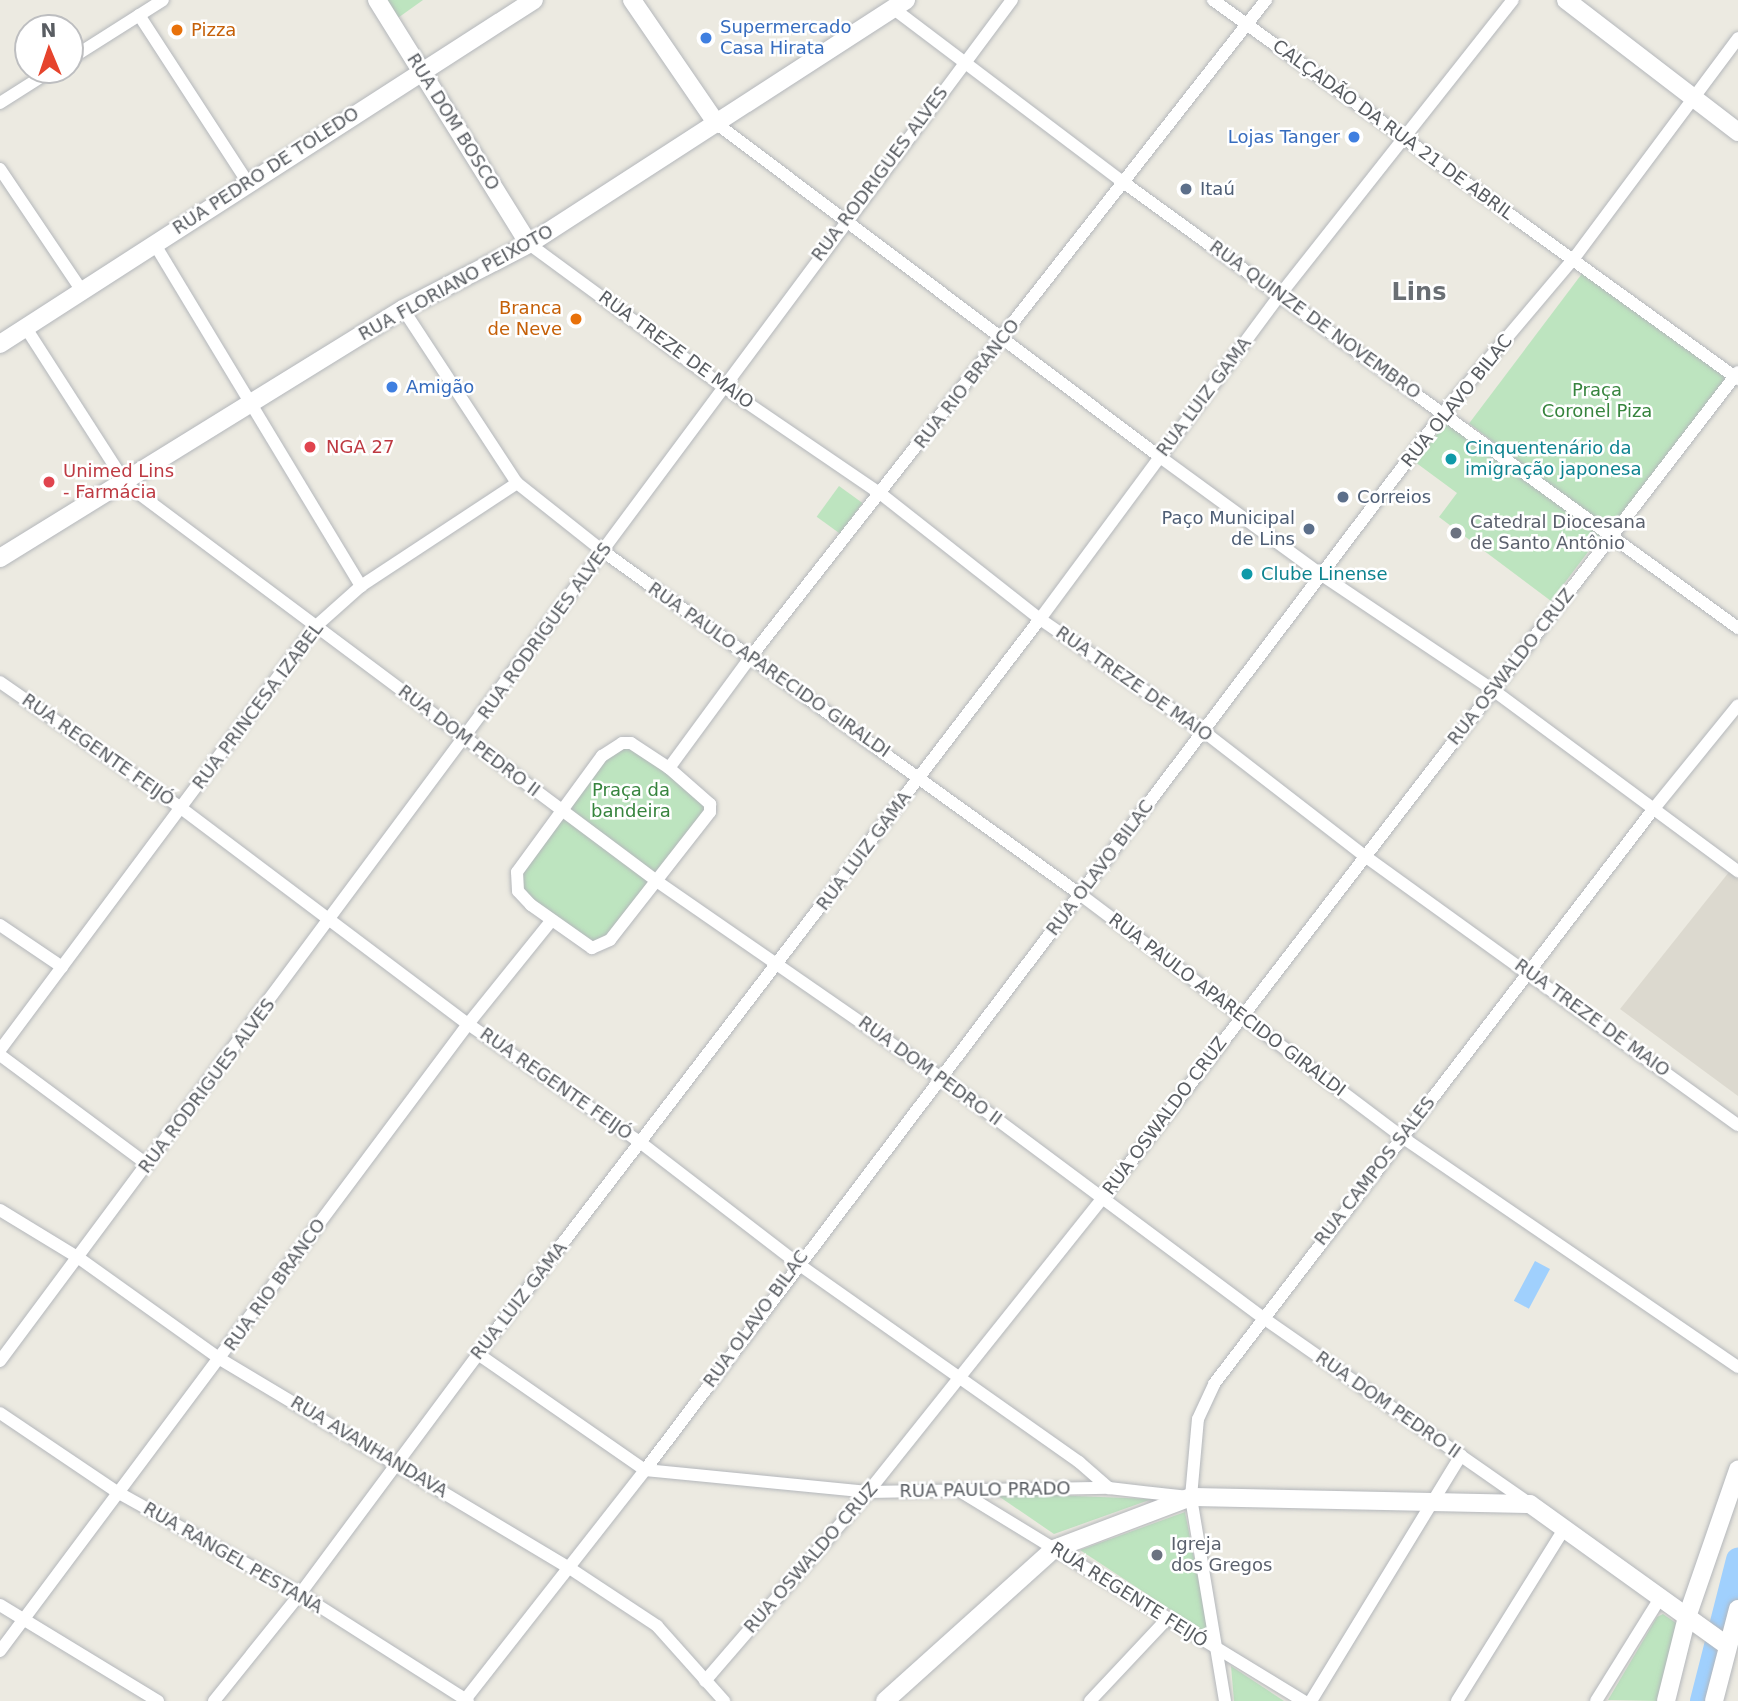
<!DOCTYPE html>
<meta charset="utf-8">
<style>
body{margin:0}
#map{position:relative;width:1738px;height:1701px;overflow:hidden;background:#eceae1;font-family:"DejaVu Sans",sans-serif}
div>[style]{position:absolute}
.education>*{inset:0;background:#dcd9cf}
.green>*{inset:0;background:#bde4bf;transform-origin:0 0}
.water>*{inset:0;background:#a0d0fd;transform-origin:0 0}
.river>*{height:24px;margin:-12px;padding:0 12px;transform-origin:12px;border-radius:12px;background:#a0d0fd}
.roads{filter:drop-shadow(0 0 2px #b4b7bb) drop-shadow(0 0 2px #b4b7bb)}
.street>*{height:12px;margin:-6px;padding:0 6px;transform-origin:6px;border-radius:6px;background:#fff}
.secondary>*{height:18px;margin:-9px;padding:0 9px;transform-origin:9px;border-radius:9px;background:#fff}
.dots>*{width:19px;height:19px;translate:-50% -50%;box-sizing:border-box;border:4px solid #fff;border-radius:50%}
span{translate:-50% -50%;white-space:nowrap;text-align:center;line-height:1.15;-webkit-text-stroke:5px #fff;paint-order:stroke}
.shop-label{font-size:18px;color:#366cbe}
.left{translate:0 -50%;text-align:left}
.right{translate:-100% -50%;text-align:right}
.food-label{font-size:18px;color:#c56008}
.street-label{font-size:18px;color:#595d62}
.service-label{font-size:18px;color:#4e5e75}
.park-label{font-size:18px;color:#36843d}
.health-label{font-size:18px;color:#be3a42}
.culture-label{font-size:18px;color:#0d838f}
.worship-label{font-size:18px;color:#5b616d}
.district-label{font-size:24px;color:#6a6f74;font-weight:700}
.north{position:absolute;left:14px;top:14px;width:70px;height:70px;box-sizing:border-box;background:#fff;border:2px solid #bdbec0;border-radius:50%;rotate:358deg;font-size:19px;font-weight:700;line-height:28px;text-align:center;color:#595d62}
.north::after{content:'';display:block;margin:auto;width:24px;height:32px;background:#e6442d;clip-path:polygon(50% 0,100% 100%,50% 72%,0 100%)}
</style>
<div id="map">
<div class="education">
<i style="clip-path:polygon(1729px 872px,1738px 879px,1738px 1096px,1620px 1009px)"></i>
</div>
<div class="green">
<i style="clip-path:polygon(382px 0,423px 0,395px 20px)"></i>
<i style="left:1584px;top:271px;width:179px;height:191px;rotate:37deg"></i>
<i style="clip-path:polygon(1449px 419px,1600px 536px,1551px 601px,1439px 517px,1457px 493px,1415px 462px)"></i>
<i style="left:839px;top:486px;width:29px;height:38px;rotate:36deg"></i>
<i style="clip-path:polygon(631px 744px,709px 804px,658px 880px,564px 810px,603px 757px)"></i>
<i style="clip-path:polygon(561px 813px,656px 882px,610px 939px,592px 946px,520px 889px,523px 861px)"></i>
<i style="clip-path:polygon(994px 1493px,1152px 1499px,1054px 1534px)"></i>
<i style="clip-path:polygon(1185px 1512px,1209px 1635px,1080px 1550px)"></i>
<i style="clip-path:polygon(1663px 1614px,1676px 1623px,1659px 1701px,1608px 1700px,1657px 1617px)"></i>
<i style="clip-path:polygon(1231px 1666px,1284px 1701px,1234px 1701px)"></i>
</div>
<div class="water">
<i style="left:1535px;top:1261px;width:17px;height:45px;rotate:28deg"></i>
</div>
<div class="river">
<i style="left:1702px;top:1701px;width:146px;rotate:-75.7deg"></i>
</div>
<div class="roads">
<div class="street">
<i style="left:1213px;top:0;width:648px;rotate:35.83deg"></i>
<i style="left:894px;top:9px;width:287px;rotate:37.1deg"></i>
<i style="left:1123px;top:182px;width:760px;rotate:35.95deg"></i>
<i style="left:139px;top:15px;width:200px;rotate:57deg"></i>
<i style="left:70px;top:59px;width:110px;rotate:-32.4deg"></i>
<i style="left:0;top:103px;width:62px;rotate:-32.4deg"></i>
<i style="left:717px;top:124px;width:554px;rotate:36.93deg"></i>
<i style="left:1160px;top:457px;width:200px;rotate:36.1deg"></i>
<i style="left:1322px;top:575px;width:206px;rotate:33.9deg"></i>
<i style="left:1493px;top:690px;width:305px;rotate:36.5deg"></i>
<i style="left:0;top:169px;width:143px;rotate:56.1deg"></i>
<i style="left:154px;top:243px;width:401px;rotate:58.9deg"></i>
<i style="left:529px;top:244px;width:238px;rotate:36.3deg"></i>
<i style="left:721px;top:385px;width:194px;rotate:34.3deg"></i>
<i style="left:881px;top:494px;width:202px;rotate:38.2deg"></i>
<i style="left:1040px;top:619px;width:198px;rotate:34.5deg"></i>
<i style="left:1203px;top:731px;width:206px;rotate:37.7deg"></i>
<i style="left:1366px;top:857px;width:458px;rotate:35.8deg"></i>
<i style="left:403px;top:309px;width:208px;rotate:56.8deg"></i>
<i style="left:517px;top:483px;width:111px;rotate:38.4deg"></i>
<i style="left:604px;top:552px;width:588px;rotate:35.72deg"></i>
<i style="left:1081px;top:895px;width:402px;rotate:37deg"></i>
<i style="left:1402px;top:1137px;width:407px;rotate:34.4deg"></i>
<i style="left:26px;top:328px;width:185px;rotate:57.3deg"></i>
<i style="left:126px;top:484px;width:664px;rotate:36.8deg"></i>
<i style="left:658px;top:882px;width:343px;rotate:34.7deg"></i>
<i style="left:940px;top:1077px;width:402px;rotate:36.7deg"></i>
<i style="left:1262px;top:1317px;width:327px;rotate:34.9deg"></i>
<i style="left:0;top:682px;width:221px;rotate:34.8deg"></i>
<i style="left:181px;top:808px;width:359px;rotate:37deg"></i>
<i style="left:468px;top:1024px;width:210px;rotate:34.5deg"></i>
<i style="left:641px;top:1143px;width:197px;rotate:37.6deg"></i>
<i style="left:797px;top:1263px;width:345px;rotate:35.2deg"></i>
<i style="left:1079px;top:1462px;width:40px;rotate:41deg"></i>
<i style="left:622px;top:743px;width:9px"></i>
<i style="left:631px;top:743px;width:45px;rotate:33.3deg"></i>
<i style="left:669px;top:768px;width:55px;rotate:41.3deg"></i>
<i style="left:710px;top:804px;width:8px;rotate:90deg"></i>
<i style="left:710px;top:812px;width:162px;rotate:128deg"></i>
<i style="left:610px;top:940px;width:20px;rotate:156deg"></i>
<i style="left:592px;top:948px;width:75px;rotate:-144.8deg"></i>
<i style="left:531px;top:905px;width:19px;rotate:-133deg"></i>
<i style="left:518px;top:891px;width:19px;rotate:-93deg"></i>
<i style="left:517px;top:872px;width:144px;rotate:-53.8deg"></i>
<i style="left:602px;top:756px;width:24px;rotate:-33deg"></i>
<i style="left:669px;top:768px;width:135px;rotate:-53.7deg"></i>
<i style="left:749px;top:659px;width:838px;rotate:-51.89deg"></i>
<i style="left:0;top:925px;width:75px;rotate:34.1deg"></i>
<i style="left:0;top:1050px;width:527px;rotate:-53.33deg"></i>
<i style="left:315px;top:627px;width:62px;rotate:-41.7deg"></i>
<i style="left:361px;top:586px;width:187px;rotate:-33.4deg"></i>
<i style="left:0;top:1055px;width:184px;rotate:36.6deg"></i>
<i style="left:0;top:1210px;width:92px;rotate:31.3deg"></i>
<i style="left:79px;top:1258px;width:173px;rotate:35.6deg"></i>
<i style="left:220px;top:1359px;width:405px;rotate:30.9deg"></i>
<i style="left:568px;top:1567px;width:107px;rotate:33.5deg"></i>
<i style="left:657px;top:1626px;width:101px;rotate:48.2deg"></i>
<i style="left:478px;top:1354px;width:203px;rotate:34.8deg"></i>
<i style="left:645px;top:1470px;width:224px;rotate:5.6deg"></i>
<i style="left:868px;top:1492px;width:241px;rotate:-1deg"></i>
<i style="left:1109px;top:1488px;width:80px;rotate:6.5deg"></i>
<i style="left:0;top:1361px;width:1696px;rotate:-53.37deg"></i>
<i style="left:0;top:1413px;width:141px;rotate:34deg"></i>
<i style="left:117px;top:1492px;width:210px;rotate:29.1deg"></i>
<i style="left:300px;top:1594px;width:199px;rotate:32.5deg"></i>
<i style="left:958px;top:1490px;width:405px;rotate:31.4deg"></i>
<i style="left:0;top:1605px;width:185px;rotate:31.3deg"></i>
<i style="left:0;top:1651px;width:782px;rotate:-53.26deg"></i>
<i style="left:468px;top:1024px;width:132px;rotate:-51.1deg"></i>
<i style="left:705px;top:1681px;width:250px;rotate:-49.2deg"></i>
<i style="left:868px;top:1492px;width:375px;rotate:-51.4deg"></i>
<i style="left:1102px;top:1199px;width:1043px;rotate:-52.44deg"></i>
<i style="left:214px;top:1701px;width:137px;rotate:-51.2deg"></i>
<i style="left:300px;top:1594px;width:299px;rotate:-53.4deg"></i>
<i style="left:478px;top:1354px;width:925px;rotate:-52.6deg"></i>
<i style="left:1040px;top:619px;width:402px;rotate:-53.5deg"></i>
<i style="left:1279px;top:296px;width:377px;rotate:-51.7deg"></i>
<i style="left:464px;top:1701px;width:293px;rotate:-51.9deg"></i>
<i style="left:645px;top:1470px;width:1326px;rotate:-52.94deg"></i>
<i style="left:1444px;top:412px;width:203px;rotate:-49.8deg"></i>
<i style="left:1575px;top:257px;width:273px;rotate:-53.3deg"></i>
<i style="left:1090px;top:1701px;width:112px;rotate:-46.8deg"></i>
<i style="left:1225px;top:1701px;width:207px;rotate:-99.5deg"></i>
<i style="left:1191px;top:1497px;width:78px;rotate:-84.9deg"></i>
<i style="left:1198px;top:1419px;width:38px;rotate:-65deg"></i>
<i style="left:1214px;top:1384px;width:721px;rotate:-52.61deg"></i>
<i style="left:1652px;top:811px;width:136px;rotate:-50.9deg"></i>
<i style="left:1311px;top:1701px;width:288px;rotate:-58.6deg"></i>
<i style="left:1457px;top:1701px;width:203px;rotate:-58.1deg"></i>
<i style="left:1596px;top:1701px;width:121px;rotate:-58.1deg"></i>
</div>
<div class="secondary">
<i style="left:377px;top:0;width:287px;rotate:58.1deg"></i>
<i style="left:632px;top:0;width:150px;rotate:55.6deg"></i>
<i style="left:1566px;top:0;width:217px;rotate:37.5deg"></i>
<i style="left:0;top:344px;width:635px;rotate:-32.79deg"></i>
<i style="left:0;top:558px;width:474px;rotate:-31.7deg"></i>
<i style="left:403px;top:309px;width:142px;rotate:-27.3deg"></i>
<i style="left:529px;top:244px;width:449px;rotate:-32.9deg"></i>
<i style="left:885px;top:1701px;width:227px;rotate:-42deg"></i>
<i style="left:1054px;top:1549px;width:147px;rotate:-20.8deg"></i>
<i style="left:1191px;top:1497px;width:339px;rotate:1.2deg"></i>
<i style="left:1530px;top:1504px;width:241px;rotate:35.7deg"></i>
<i style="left:1666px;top:1701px;width:87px;rotate:-76deg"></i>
<i style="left:1687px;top:1617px;width:156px;rotate:-70.9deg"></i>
<i style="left:1714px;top:1701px;width:95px;rotate:-75.4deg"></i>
</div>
</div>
<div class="dots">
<i style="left:177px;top:30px;background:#e8710a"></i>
<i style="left:706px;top:38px;background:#3f7fe0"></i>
<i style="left:1354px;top:137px;background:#3f7fe0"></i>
<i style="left:1186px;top:189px;background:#5c6f8a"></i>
<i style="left:576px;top:319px;background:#e8710a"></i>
<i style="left:392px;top:387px;background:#3f7fe0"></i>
<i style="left:310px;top:447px;background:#e0444e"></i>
<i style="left:1451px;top:459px;background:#0f9aa8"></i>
<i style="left:49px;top:482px;background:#e0444e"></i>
<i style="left:1343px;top:497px;background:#5c6f8a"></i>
<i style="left:1309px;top:529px;background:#5c6f8a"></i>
<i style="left:1456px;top:533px;background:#6b7280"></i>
<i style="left:1247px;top:574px;background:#0f9aa8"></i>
<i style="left:1157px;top:1555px;background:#6b7280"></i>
</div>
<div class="shop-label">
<span class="left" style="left:720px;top:38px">Supermercado<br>Casa Hirata</span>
<span class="right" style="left:1340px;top:137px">Lojas Tanger</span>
<span class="left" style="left:406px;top:387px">Amigão</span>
</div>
<div class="food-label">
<span class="left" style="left:191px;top:30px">Pizza</span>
<span class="right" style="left:562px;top:319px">Branca<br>de Neve</span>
</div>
<div class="street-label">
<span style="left:453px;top:122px;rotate:58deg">RUA DOM BOSCO</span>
<span style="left:1393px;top:130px;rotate:36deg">CALÇADÃO DA RUA 21 DE ABRIL</span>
<span style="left:266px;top:171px;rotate:-33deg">RUA PEDRO DE TOLEDO</span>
<span style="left:880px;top:174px;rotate:-53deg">RUA RODRIGUES ALVES</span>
<span style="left:456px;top:283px;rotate:-29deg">RUA FLORIANO PEIXOTO</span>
<span style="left:1315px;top:320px;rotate:36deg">RUA QUINZE DE NOVEMBRO</span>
<span style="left:676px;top:350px;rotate:36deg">RUA TREZE DE MAIO</span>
<span style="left:967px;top:384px;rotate:-52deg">RUA RIO BRANCO</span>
<span style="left:1204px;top:397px;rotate:-53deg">RUA LUIZ GAMA</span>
<span style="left:1457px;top:401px;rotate:-51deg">RUA OLAVO BILAC</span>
<span style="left:545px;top:631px;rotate:-54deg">RUA RODRIGUES ALVES</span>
<span style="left:1511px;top:667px;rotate:-52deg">RUA OSWALDO CRUZ</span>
<span style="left:769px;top:670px;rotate:35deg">RUA PAULO APARECIDO GIRALDI</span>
<span style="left:1134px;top:684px;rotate:35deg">RUA TREZE DE MAIO</span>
<span style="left:258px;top:706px;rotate:-53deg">RUA PRINCESA IZABEL</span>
<span style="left:469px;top:741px;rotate:37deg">RUA DOM PEDRO II</span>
<span style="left:98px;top:750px;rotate:35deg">RUA REGENTE FEIJÓ</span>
<span style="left:864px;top:851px;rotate:-53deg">RUA LUIZ GAMA</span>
<span style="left:1100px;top:868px;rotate:-53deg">RUA OLAVO BILAC</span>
<span style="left:1227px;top:1005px;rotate:37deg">RUA PAULO APARECIDO GIRALDI</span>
<span style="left:1592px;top:1018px;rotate:36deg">RUA TREZE DE MAIO</span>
<span style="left:930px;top:1071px;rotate:36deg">RUA DOM PEDRO II</span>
<span style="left:556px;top:1084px;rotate:35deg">RUA REGENTE FEIJÓ</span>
<span style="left:207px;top:1086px;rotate:-53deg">RUA RODRIGUES ALVES</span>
<span style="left:1165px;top:1116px;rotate:-53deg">RUA OSWALDO CRUZ</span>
<span style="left:1375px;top:1171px;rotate:-52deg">RUA CAMPOS SALES</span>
<span style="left:275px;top:1285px;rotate:-54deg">RUA RIO BRANCO</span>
<span style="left:519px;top:1301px;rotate:-52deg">RUA LUIZ GAMA</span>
<span style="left:756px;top:1319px;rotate:-54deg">RUA OLAVO BILAC</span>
<span style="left:1388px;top:1405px;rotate:35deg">RUA DOM PEDRO II</span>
<span style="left:369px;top:1447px;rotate:31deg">RUA AVANHANDAVA</span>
<span style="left:985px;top:1490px;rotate:-1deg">RUA PAULO PRADO</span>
<span style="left:233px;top:1558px;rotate:30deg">RUA RANGEL PESTANA</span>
<span style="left:811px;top:1558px;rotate:-49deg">RUA OSWALDO CRUZ</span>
<span style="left:1129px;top:1595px;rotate:32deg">RUA REGENTE FEIJÓ</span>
</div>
<div class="service-label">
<span class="left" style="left:1200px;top:189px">Itaú</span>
<span class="left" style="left:1357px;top:497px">Correios</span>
<span class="right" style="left:1295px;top:529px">Paço Municipal<br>de Lins</span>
</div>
<div class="park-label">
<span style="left:1597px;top:401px">Praça<br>Coronel Piza</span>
<span style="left:631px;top:801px">Praça da<br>bandeira</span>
</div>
<div class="health-label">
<span class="left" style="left:326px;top:447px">NGA 27</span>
<span class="left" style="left:63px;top:482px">Unimed Lins<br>- Farmácia</span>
</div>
<div class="culture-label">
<span class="left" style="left:1465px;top:459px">Cinquentenário da<br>imigração japonesa</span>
<span class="left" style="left:1261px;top:574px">Clube Linense</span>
</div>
<div class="worship-label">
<span class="left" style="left:1470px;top:533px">Catedral Diocesana<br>de Santo Antônio</span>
<span class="left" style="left:1171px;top:1555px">Igreja<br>dos Gregos</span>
</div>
<div class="district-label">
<span style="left:1419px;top:293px">Lins</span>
</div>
<div class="north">N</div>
</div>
